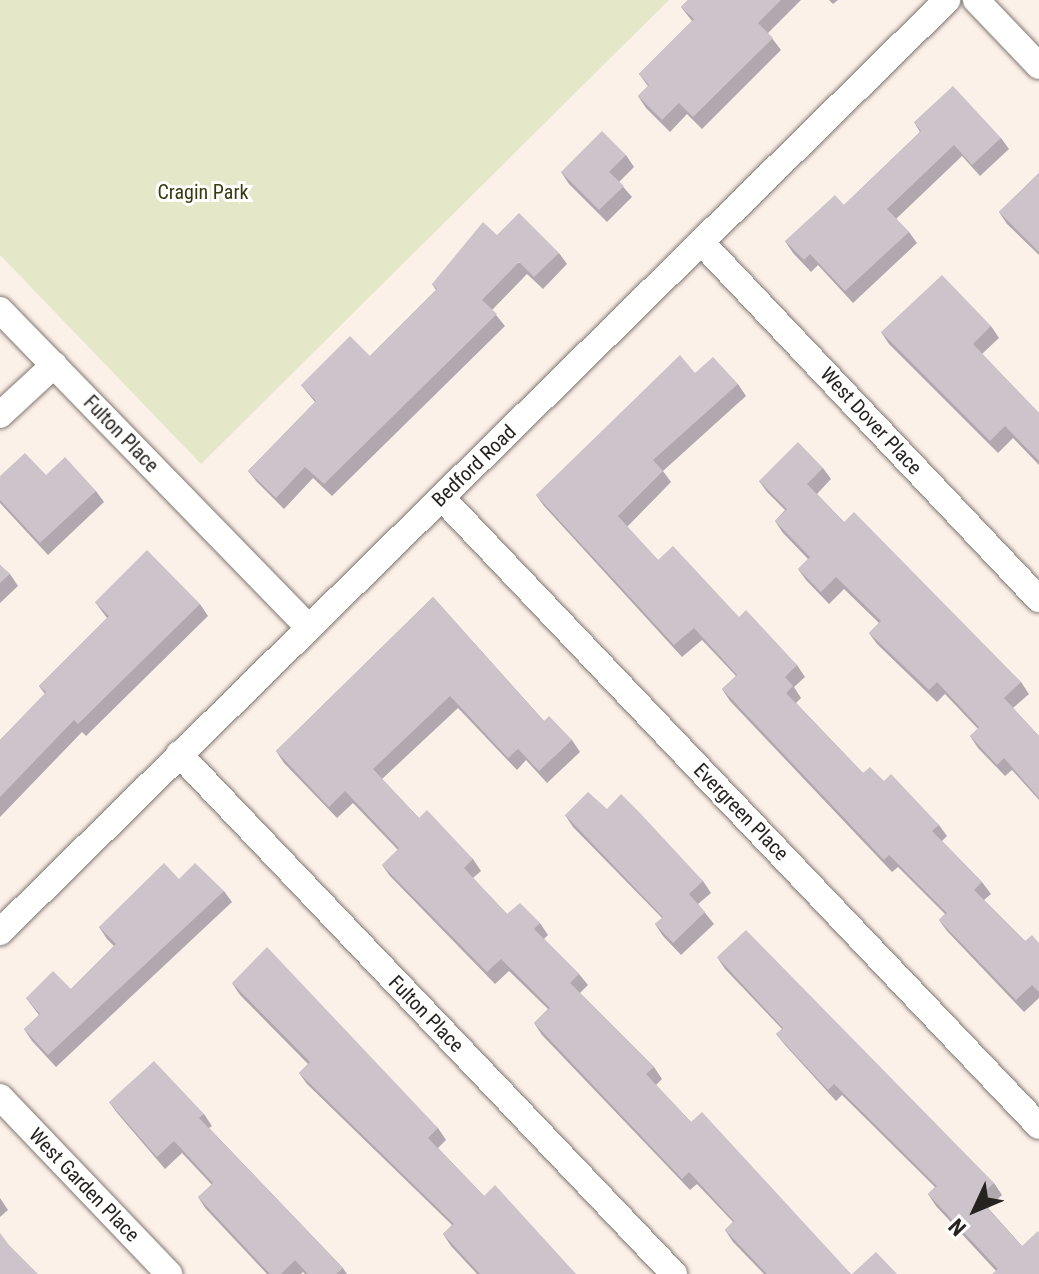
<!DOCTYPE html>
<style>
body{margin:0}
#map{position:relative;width:1039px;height:1274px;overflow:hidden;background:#fcf1e9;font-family:"Roboto Condensed",sans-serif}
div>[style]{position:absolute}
.green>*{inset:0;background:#e4e8c8}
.roads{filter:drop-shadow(0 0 2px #827871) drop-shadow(0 0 2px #827871)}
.street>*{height:26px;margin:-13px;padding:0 13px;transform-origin:13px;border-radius:13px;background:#fff}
.wall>*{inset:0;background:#b0a8ae}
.building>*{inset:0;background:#cdc3ca}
span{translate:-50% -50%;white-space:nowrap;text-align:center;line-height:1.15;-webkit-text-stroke:6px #fff;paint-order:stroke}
.park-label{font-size:20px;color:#383b0d}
.street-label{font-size:20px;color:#272320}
.north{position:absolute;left:935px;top:1170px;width:80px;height:80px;-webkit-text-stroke:6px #fff;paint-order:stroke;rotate:226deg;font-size:22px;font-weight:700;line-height:32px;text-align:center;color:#272320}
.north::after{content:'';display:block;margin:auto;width:28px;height:36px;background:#272320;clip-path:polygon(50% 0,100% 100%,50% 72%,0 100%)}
</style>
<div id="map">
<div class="green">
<i style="clip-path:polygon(0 0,669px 0,201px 464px,0 255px)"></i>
</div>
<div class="roads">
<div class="street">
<i style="left:976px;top:0;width:91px;rotate:46.3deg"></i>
<i style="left:702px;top:243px;width:490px;rotate:46.6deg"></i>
<i style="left:0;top:310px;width:443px;rotate:45.8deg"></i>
<i style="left:0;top:415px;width:74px;rotate:-42.8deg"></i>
<i style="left:442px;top:498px;width:866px;rotate:46.45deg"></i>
<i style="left:179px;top:754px;width:718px;rotate:46.41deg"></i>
<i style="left:0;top:932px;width:1329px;rotate:-44.54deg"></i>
<i style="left:0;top:1097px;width:245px;rotate:46.3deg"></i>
</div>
</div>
<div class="wall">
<i style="clip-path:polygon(688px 0,801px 0,768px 33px,781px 50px,702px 129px,687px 114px,670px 132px,646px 108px,638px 96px,648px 86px,639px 74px,692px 21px,681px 7px)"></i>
<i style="clip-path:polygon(829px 0,838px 0,833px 4px)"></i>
<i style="clip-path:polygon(914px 122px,1001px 138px,1009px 149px,980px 176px,962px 156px,896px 219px,909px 232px,917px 243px,853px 303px,818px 265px,811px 272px,793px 253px,785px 241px,844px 205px,920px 132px)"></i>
<i style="clip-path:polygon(626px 155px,634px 167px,619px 182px,632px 197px,607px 222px,569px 184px,561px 172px)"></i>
<i style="clip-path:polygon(1039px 173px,1039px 255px,1007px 224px,999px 212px)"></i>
<i style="clip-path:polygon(559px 253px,567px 264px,543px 289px,527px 274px,492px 310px,505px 326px,332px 496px,313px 478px,284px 509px,257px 482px,248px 471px,315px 402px,301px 385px,370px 356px,436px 290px,432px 284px)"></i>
<i style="clip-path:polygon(991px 326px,999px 338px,982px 354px,1039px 413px,1039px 465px,1013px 438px,998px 453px,889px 344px,881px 332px)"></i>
<i style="clip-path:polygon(695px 373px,738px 384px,746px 396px,663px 471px,671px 482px,627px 527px,658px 560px,739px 617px,797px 665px,805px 677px,794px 687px,801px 698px,796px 703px,863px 773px,884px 781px,939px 825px,947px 836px,942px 841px,982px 882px,991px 894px,984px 900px,1025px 941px,1039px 943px,1039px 998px,1024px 1012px,947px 931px,939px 920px,945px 914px,898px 867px,892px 872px,730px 701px,722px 689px,736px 676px,702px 640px,682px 657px,544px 506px,536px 495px)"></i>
<i style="clip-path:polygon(823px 468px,831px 479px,817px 494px,844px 522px,1021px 682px,1029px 694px,1013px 708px,1039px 736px,1039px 800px,1012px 770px,1005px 776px,978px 748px,970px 736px,978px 729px,945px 694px,937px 702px,877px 644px,869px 633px,879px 623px,844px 589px,829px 604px,806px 580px,798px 569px,808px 559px,783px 533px,775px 521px,785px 510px,767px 492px,759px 481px)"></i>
<i style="clip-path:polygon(46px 475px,96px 491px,104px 502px,48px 555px,0 503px,0 476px)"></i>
<i style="clip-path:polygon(0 565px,10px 574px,18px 586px,0 603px)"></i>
<i style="clip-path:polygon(433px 597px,544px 721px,572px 740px,580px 752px,547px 783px,526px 760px,517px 770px,458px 708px,382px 779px,419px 818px,473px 859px,481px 871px,473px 878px,507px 914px,540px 923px,548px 935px,544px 939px,579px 974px,588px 985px,580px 993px,654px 1067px,662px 1079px,656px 1085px,691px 1122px,851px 1274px,764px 1274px,733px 1242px,725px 1230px,733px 1222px,697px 1184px,690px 1190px,542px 1035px,534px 1023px,548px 1009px,509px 971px,495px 984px,390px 876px,382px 865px,398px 850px,353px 803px,337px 818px,284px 763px,276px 751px)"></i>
<i style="clip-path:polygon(95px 602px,200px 604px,208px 616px,86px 736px,82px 732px,0 817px,0 740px,45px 694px,39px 686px,107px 618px)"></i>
<i style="clip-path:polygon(607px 809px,703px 881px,711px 893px,698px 904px,714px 924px,681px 955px,663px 936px,655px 924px,662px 918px,573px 827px,565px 815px)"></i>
<i style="clip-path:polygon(179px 879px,224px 891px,232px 902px,56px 1067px,32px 1041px,24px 1029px,39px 1015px,26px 998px,71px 989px,114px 946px,107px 939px,99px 927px)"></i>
<i style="clip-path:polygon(717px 957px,994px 1183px,1002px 1195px,988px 1208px,1022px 1246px,996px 1271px,936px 1206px,928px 1194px,935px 1187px,842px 1095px,836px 1101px,785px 1045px,776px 1034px,782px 1029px,725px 969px)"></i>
<i style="clip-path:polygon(232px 983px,438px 1128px,446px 1140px,438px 1148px,484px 1196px,576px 1274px,477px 1274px,451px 1246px,443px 1234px,452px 1225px,307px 1084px,299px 1073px,308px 1064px,240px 995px)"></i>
<i style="clip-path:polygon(109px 1102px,204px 1114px,212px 1126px,209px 1128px,343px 1268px,347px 1274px,305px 1274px,303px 1272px,301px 1274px,267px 1274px,206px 1209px,198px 1197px,212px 1185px,182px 1153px,165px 1169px,118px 1114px)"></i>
<i style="clip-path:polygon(0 1198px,8px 1210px,0 1217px)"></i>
</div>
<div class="building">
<i style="clip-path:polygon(688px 0,781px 0,758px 23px,773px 38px,693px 117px,679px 103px,662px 120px,638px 96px,649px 85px,639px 74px,694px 19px,681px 7px)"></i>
<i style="clip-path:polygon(953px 86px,1001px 138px,972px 165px,954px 145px,887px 209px,909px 232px,845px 291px,810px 254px,804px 260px,785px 241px,835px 195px,844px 205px,921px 131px,914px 122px)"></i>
<i style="clip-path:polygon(602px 131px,626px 155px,609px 172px,624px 186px,599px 210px,561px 172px)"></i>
<i style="clip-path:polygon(1039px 173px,1039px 252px,999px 212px)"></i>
<i style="clip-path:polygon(519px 213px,559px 253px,534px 277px,519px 262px,482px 300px,497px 314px,324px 484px,305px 467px,276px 498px,248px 471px,316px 401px,301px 385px,350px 336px,370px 356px,437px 289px,432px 284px,483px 222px,497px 235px)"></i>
<i style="clip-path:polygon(942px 275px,991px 326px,973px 344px,1039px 413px,1039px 461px,1005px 426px,990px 441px,881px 332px)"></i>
<i style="clip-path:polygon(680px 355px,695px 373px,713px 357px,738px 384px,653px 460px,663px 471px,618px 516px,658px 560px,673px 546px,739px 617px,746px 610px,797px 665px,785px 677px,793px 686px,786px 693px,863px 773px,870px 767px,884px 781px,891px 774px,939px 825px,932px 831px,982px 882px,974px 890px,1025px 941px,1032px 935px,1039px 943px,1039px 992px,1032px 985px,1016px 1000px,939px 920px,947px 913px,889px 855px,884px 860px,722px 689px,737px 675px,694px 628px,674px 645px,536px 495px)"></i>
<i style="clip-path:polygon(798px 442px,823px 468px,807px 484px,844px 522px,854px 512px,1021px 682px,1004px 698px,1039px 736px,1039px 798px,1004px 758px,997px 765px,970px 736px,979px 727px,937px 682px,929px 690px,869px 633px,881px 621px,836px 577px,821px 592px,798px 569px,810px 557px,775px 521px,787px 509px,759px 481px)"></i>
<i style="clip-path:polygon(25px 453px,46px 475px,65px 457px,96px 491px,40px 543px,0 500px,0 476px)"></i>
<i style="clip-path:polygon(147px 550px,200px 604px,78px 724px,74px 720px,0 797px,0 740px,46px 692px,39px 686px,109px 616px,95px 602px)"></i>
<i style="clip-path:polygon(0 565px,10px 574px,0 583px)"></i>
<i style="clip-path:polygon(433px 597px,544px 721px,549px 716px,572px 740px,539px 771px,518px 749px,508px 758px,450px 696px,373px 769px,419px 818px,427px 810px,473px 859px,464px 868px,507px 914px,520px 903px,540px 923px,534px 929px,579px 974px,570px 983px,654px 1067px,646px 1074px,691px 1122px,702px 1112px,851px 1274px,767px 1274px,725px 1230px,734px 1221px,689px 1172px,682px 1179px,534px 1023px,550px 1008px,501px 959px,487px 972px,382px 865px,399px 848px,345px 791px,329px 807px,276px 751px)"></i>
<i style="clip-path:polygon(588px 792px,607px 809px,621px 794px,640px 813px,703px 881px,689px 894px,705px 912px,673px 943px,655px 924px,663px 917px,565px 815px)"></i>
<i style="clip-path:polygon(164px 863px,179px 879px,195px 863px,224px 891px,48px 1055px,24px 1029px,40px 1014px,26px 998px,53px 971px,71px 989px,116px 944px,99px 927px)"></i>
<i style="clip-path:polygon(746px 930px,994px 1183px,978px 1198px,1022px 1246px,1038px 1231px,1039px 1233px,1039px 1274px,992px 1274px,998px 1269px,928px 1194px,937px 1186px,834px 1084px,828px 1090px,776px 1034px,783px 1028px,717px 957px)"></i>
<i style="clip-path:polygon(267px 947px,438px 1128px,428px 1138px,484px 1196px,495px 1185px,576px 1274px,480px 1274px,443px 1234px,454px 1224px,299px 1073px,310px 1062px,232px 983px)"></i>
<i style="clip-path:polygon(154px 1061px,204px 1114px,199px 1118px,343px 1268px,336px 1274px,308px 1274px,295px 1260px,281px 1274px,270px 1274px,198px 1197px,213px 1183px,174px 1141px,157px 1157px,109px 1102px)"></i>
<i style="clip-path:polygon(0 1233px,9px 1245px,38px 1274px,0 1274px)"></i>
<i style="clip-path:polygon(876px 1252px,897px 1274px,852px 1274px)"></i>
</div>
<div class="park-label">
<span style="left:203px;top:192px">Cragin Park</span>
</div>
<div class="street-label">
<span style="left:871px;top:421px;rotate:47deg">West Dover Place</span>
<span style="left:121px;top:434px;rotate:46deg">Fulton Place</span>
<span style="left:474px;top:466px;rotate:-44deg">Bedford Road</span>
<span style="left:741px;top:812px;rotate:46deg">Evergreen Place</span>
<span style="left:426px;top:1014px;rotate:46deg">Fulton Place</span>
<span style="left:84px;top:1185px;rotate:46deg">West Garden Place</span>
</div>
<div class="north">N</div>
</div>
